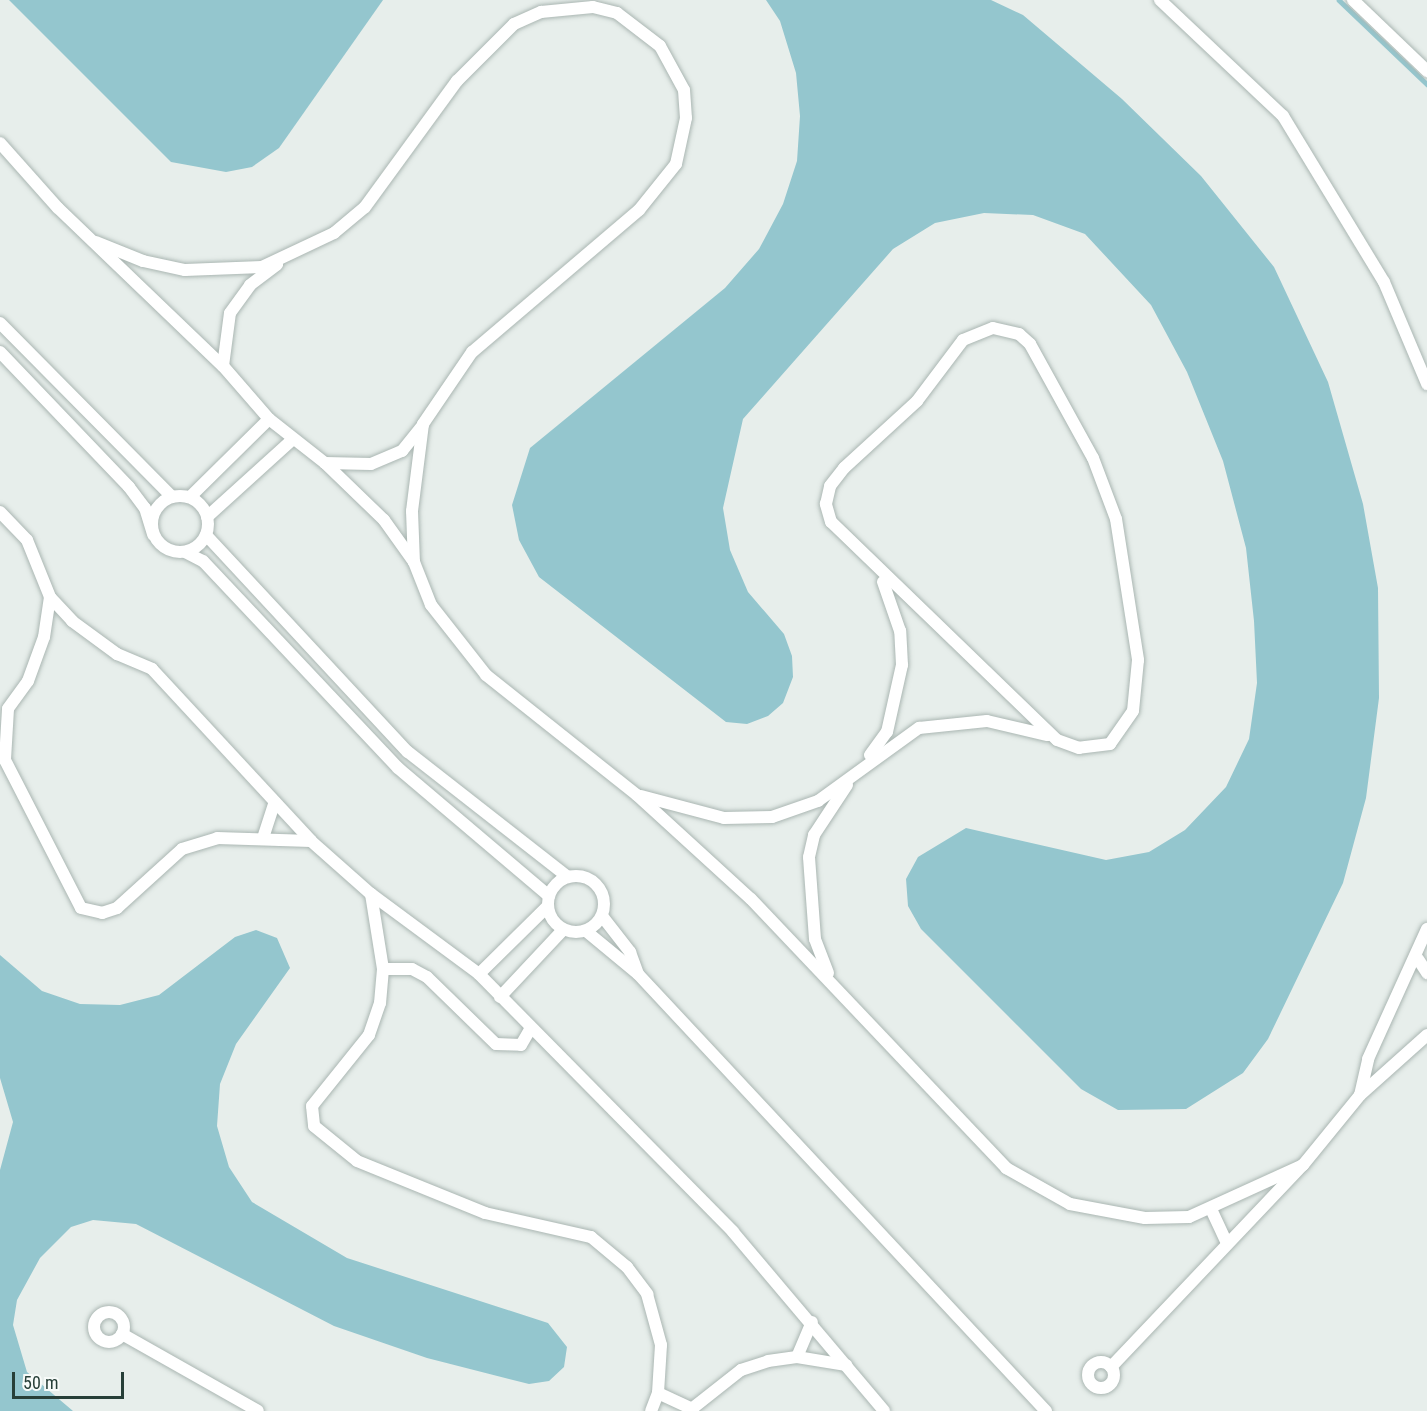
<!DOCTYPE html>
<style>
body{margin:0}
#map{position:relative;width:1427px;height:1411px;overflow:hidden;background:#e7eeeb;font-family:"Roboto Condensed",sans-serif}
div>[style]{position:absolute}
.water>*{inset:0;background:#94c6ce}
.stream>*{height:4.5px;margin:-2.25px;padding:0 2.25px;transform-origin:2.25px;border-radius:2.25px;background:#94c6ce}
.roads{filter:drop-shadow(0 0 2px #aab6b2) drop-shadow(0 0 2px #aab6b2)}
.street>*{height:12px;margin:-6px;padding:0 6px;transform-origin:6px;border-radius:6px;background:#fff}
.street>.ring{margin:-6px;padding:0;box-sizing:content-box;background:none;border:12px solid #fff;border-radius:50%}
span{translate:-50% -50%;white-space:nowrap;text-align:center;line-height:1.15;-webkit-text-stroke:4.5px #f7fbf9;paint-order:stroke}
.scale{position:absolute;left:12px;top:1372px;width:112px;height:27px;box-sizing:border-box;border:3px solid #273f38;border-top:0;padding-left:8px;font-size:18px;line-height:21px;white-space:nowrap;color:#273f38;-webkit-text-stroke:4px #f7fbf9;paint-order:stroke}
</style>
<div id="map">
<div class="water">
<i style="clip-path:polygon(9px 0,383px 0,279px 148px,252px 167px,226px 172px,171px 162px)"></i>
<i style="clip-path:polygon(766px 0,991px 0,1023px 15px,1122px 99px,1201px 176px,1274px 267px,1328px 382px,1363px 504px,1378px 588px,1379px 698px,1366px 798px,1343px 883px,1268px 1039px,1243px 1073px,1186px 1109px,1118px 1110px,1081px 1089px,921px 929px,908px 906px,906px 879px,918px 857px,966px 828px,1106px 860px,1149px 852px,1185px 830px,1226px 787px,1249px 739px,1257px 683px,1254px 621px,1246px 548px,1223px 461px,1187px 372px,1151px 305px,1085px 234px,1033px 215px,984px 213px,935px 223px,893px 249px,743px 419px,723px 508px,730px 550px,748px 592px,784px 634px,792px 656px,793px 677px,783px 703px,768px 716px,747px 724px,726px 722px,539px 577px,519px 540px,512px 505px,530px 448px,725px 288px,759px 249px,783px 204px,797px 161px,800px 116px,796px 73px,780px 21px)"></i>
<i style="clip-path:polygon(256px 930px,277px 938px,290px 968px,236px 1044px,220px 1084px,217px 1126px,229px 1167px,252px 1202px,347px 1258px,548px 1323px,567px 1347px,564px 1367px,549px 1381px,529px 1384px,427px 1358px,334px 1326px,136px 1224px,93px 1220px,71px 1227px,40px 1258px,17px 1300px,13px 1325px,27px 1372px,73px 1411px,0 1411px,0 1170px,13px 1122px,0 1078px,0 955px,42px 991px,80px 1004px,120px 1005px,159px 995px,235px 937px)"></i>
</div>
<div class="stream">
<i style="left:1339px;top:0;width:122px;rotate:43.7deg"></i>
</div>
<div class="roads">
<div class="street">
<i style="left:1160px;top:0;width:169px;rotate:43.3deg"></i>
<i style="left:1283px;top:116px;width:194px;rotate:58.7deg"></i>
<i style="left:1384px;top:282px;width:111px;rotate:67.1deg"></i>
<i style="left:1353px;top:0;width:103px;rotate:43.8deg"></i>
<i style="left:0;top:143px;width:87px;rotate:48.3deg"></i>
<i style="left:58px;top:208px;width:228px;rotate:43.8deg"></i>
<i style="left:223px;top:366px;width:70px;rotate:49deg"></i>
<i style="left:269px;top:419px;width:71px;rotate:38.2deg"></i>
<i style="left:325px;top:463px;width:82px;rotate:44deg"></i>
<i style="left:384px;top:520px;width:52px;rotate:54.5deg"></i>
<i style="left:414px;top:562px;width:46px;rotate:68.4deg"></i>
<i style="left:431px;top:605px;width:89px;rotate:51.8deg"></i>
<i style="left:486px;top:675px;width:193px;rotate:38.5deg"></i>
<i style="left:637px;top:795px;width:154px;rotate:42.4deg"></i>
<i style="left:751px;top:899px;width:371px;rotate:46.5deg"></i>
<i style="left:1006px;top:1168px;width:73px;rotate:29.4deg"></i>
<i style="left:1070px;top:1204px;width:76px;rotate:10.6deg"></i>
<i style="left:1145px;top:1218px;width:44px;rotate:-1.3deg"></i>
<i style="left:1189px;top:1217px;width:125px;rotate:-24.5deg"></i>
<i style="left:96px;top:242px;width:51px;rotate:22deg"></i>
<i style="left:143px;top:261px;width:43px;rotate:12.1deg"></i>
<i style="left:185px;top:270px;width:77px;rotate:-2.2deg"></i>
<i style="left:262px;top:267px;width:80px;rotate:-25.3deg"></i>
<i style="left:334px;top:233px;width:40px;rotate:-40deg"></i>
<i style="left:365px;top:207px;width:156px;rotate:-53.9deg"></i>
<i style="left:457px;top:81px;width:81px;rotate:-45deg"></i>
<i style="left:514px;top:24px;width:30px;rotate:-24deg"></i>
<i style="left:541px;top:12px;width:52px;rotate:-5.5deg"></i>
<i style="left:593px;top:7px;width:25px;rotate:14deg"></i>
<i style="left:617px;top:13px;width:54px;rotate:37.5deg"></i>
<i style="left:660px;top:46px;width:50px;rotate:61.4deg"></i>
<i style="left:684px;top:90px;width:28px;rotate:86deg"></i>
<i style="left:686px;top:118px;width:47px;rotate:102.3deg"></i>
<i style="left:676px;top:164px;width:59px;rotate:128.8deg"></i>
<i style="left:639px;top:210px;width:219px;rotate:139.6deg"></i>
<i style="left:472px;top:352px;width:87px;rotate:124.2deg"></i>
<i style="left:423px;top:424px;width:88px;rotate:97.2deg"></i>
<i style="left:412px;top:511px;width:51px;rotate:87.8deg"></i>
<i style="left:0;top:323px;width:243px;rotate:45.3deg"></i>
<i style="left:993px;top:328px;width:27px;rotate:13deg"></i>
<i style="left:1019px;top:334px;width:15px;rotate:42deg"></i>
<i style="left:1030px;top:344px;width:130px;rotate:61.1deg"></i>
<i style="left:1093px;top:458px;width:65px;rotate:69.3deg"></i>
<i style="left:1116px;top:519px;width:143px;rotate:81.1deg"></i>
<i style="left:1138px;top:660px;width:51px;rotate:95.6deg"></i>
<i style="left:1133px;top:711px;width:40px;rotate:124.9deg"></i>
<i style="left:1110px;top:744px;width:31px;rotate:173deg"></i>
<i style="left:1079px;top:748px;width:23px;rotate:-160deg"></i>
<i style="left:1057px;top:740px;width:314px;rotate:-136deg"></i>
<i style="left:831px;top:522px;width:19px;rotate:-106deg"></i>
<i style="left:826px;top:504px;width:18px;rotate:-77deg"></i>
<i style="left:830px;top:486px;width:23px;rotate:-52deg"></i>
<i style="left:844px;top:468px;width:99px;rotate:-42.5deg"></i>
<i style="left:917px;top:401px;width:76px;rotate:-53deg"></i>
<i style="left:963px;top:340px;width:32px;rotate:-22deg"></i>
<i style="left:0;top:352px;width:187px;rotate:46.3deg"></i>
<i style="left:129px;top:487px;width:26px;rotate:53deg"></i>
<i style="left:145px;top:508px;width:28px;rotate:73deg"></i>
<i style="left:223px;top:366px;width:53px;rotate:-82.5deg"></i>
<i style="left:230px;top:313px;width:34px;rotate:-54deg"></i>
<i style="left:250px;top:285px;width:34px;rotate:-37deg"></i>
<i style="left:325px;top:463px;width:46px;rotate:1.2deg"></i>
<i style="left:371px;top:464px;width:34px;rotate:-23deg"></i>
<i style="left:402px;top:451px;width:33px;rotate:-51deg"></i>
<i class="ring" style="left:152px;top:496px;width:44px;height:44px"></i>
<i style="left:190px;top:497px;width:111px;rotate:-44.6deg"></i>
<i style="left:0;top:512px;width:39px;rotate:46deg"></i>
<i style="left:27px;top:540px;width:61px;rotate:68deg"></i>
<i style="left:50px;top:597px;width:33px;rotate:47deg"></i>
<i style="left:72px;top:621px;width:56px;rotate:36.3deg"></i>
<i style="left:117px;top:654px;width:38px;rotate:23deg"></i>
<i style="left:152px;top:669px;width:234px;rotate:47.2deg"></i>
<i style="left:311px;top:841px;width:80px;rotate:41.5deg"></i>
<i style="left:371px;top:894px;width:134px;rotate:36.5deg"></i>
<i style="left:479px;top:974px;width:362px;rotate:45.4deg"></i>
<i style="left:733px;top:1232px;width:234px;rotate:49.8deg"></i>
<i style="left:207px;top:517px;width:116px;rotate:-42.2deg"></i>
<i style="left:206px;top:535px;width:296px;rotate:47.1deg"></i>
<i style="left:408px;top:752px;width:203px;rotate:38deg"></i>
<i style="left:185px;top:552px;width:20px;rotate:27deg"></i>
<i style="left:203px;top:561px;width:284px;rotate:46.7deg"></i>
<i style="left:398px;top:768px;width:198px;rotate:40.3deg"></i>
<i style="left:50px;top:597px;width:40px;rotate:98.5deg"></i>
<i style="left:44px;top:637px;width:47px;rotate:110deg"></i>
<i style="left:28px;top:681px;width:34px;rotate:126deg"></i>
<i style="left:8px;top:709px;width:51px;rotate:93.4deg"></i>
<i style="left:5px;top:760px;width:166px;rotate:62.8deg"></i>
<i style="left:81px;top:908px;width:22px;rotate:13deg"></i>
<i style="left:102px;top:913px;width:16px;rotate:-18deg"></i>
<i style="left:117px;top:908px;width:88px;rotate:-42.2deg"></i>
<i style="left:182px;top:849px;width:37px;rotate:-17deg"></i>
<i style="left:217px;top:838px;width:94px;rotate:1.8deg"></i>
<i style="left:870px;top:755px;width:29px;rotate:-54deg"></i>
<i style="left:887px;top:732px;width:69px;rotate:-77.4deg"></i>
<i style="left:902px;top:665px;width:34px;rotate:-93deg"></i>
<i style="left:900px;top:631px;width:52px;rotate:-109.1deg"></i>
<i style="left:641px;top:796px;width:86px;rotate:14.8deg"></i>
<i style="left:724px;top:818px;width:48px;rotate:-1.2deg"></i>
<i style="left:772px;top:817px;width:49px;rotate:-19.2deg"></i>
<i style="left:818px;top:801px;width:125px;rotate:-35.9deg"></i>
<i style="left:919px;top:728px;width:68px;rotate:-5.9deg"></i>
<i style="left:987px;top:721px;width:62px;rotate:13.1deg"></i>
<i style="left:263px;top:838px;width:38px;rotate:-72deg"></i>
<i class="ring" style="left:548px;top:876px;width:44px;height:44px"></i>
<i style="left:371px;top:894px;width:76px;rotate:80.9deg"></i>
<i style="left:383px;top:969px;width:34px;rotate:95deg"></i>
<i style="left:380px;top:1003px;width:34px;rotate:109deg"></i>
<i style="left:369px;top:1035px;width:91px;rotate:128.8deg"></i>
<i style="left:312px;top:1106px;width:20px;rotate:84deg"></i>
<i style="left:314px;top:1126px;width:55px;rotate:39.1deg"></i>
<i style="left:357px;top:1161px;width:138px;rotate:22.1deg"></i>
<i style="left:485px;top:1213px;width:109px;rotate:12.8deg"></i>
<i style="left:591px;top:1237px;width:47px;rotate:39.8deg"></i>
<i style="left:627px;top:1267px;width:34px;rotate:53deg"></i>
<i style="left:647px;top:1294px;width:53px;rotate:74.6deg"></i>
<i style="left:661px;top:1345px;width:48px;rotate:93.6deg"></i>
<i style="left:658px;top:1393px;width:19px;rotate:111deg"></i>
<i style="left:602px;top:916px;width:46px;rotate:52.1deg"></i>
<i style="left:630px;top:952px;width:23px;rotate:70deg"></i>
<i style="left:586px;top:931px;width:67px;rotate:39.6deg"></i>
<i style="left:638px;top:974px;width:598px;rotate:46.97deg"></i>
<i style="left:1418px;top:959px;width:17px;rotate:57deg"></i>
<i style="left:383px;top:969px;width:29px"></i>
<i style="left:412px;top:969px;width:17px;rotate:28deg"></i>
<i style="left:427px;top:977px;width:96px;rotate:44.2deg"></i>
<i style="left:496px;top:1044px;width:25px;rotate:2deg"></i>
<i style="left:521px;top:1045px;width:20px;rotate:-60deg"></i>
<i style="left:828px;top:973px;width:36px;rotate:-111deg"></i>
<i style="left:815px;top:939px;width:82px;rotate:-94.2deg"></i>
<i style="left:809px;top:857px;width:23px;rotate:-77deg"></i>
<i style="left:814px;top:835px;width:60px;rotate:-56.6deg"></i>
<i style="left:479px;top:974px;width:97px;rotate:-44.6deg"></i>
<i style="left:500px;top:997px;width:92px;rotate:-46.8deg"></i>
<i style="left:1360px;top:1095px;width:37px;rotate:-77deg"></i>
<i style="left:1368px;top:1059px;width:143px;rotate:-65.6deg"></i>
<i style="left:1211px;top:1209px;width:38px;rotate:65deg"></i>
<i class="ring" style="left:94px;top:1312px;width:18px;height:18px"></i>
<i style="left:122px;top:1334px;width:156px;rotate:29.5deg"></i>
<i style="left:797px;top:1357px;width:38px;rotate:-67deg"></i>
<i class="ring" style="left:1088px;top:1362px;width:14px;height:14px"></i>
<i style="left:1111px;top:1367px;width:279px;rotate:-46.5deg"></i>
<i style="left:1303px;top:1165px;width:90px;rotate:-50.8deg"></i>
<i style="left:1360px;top:1095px;width:90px;rotate:-41.8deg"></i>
<i style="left:658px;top:1393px;width:38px;rotate:25deg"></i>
<i style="left:689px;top:1411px;width:66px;rotate:-38.3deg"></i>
<i style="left:741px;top:1370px;width:28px;rotate:-18deg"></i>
<i style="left:768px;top:1361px;width:29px;rotate:-8deg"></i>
<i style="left:797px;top:1357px;width:50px;rotate:9.3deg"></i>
</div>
</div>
<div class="scale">50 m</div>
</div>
